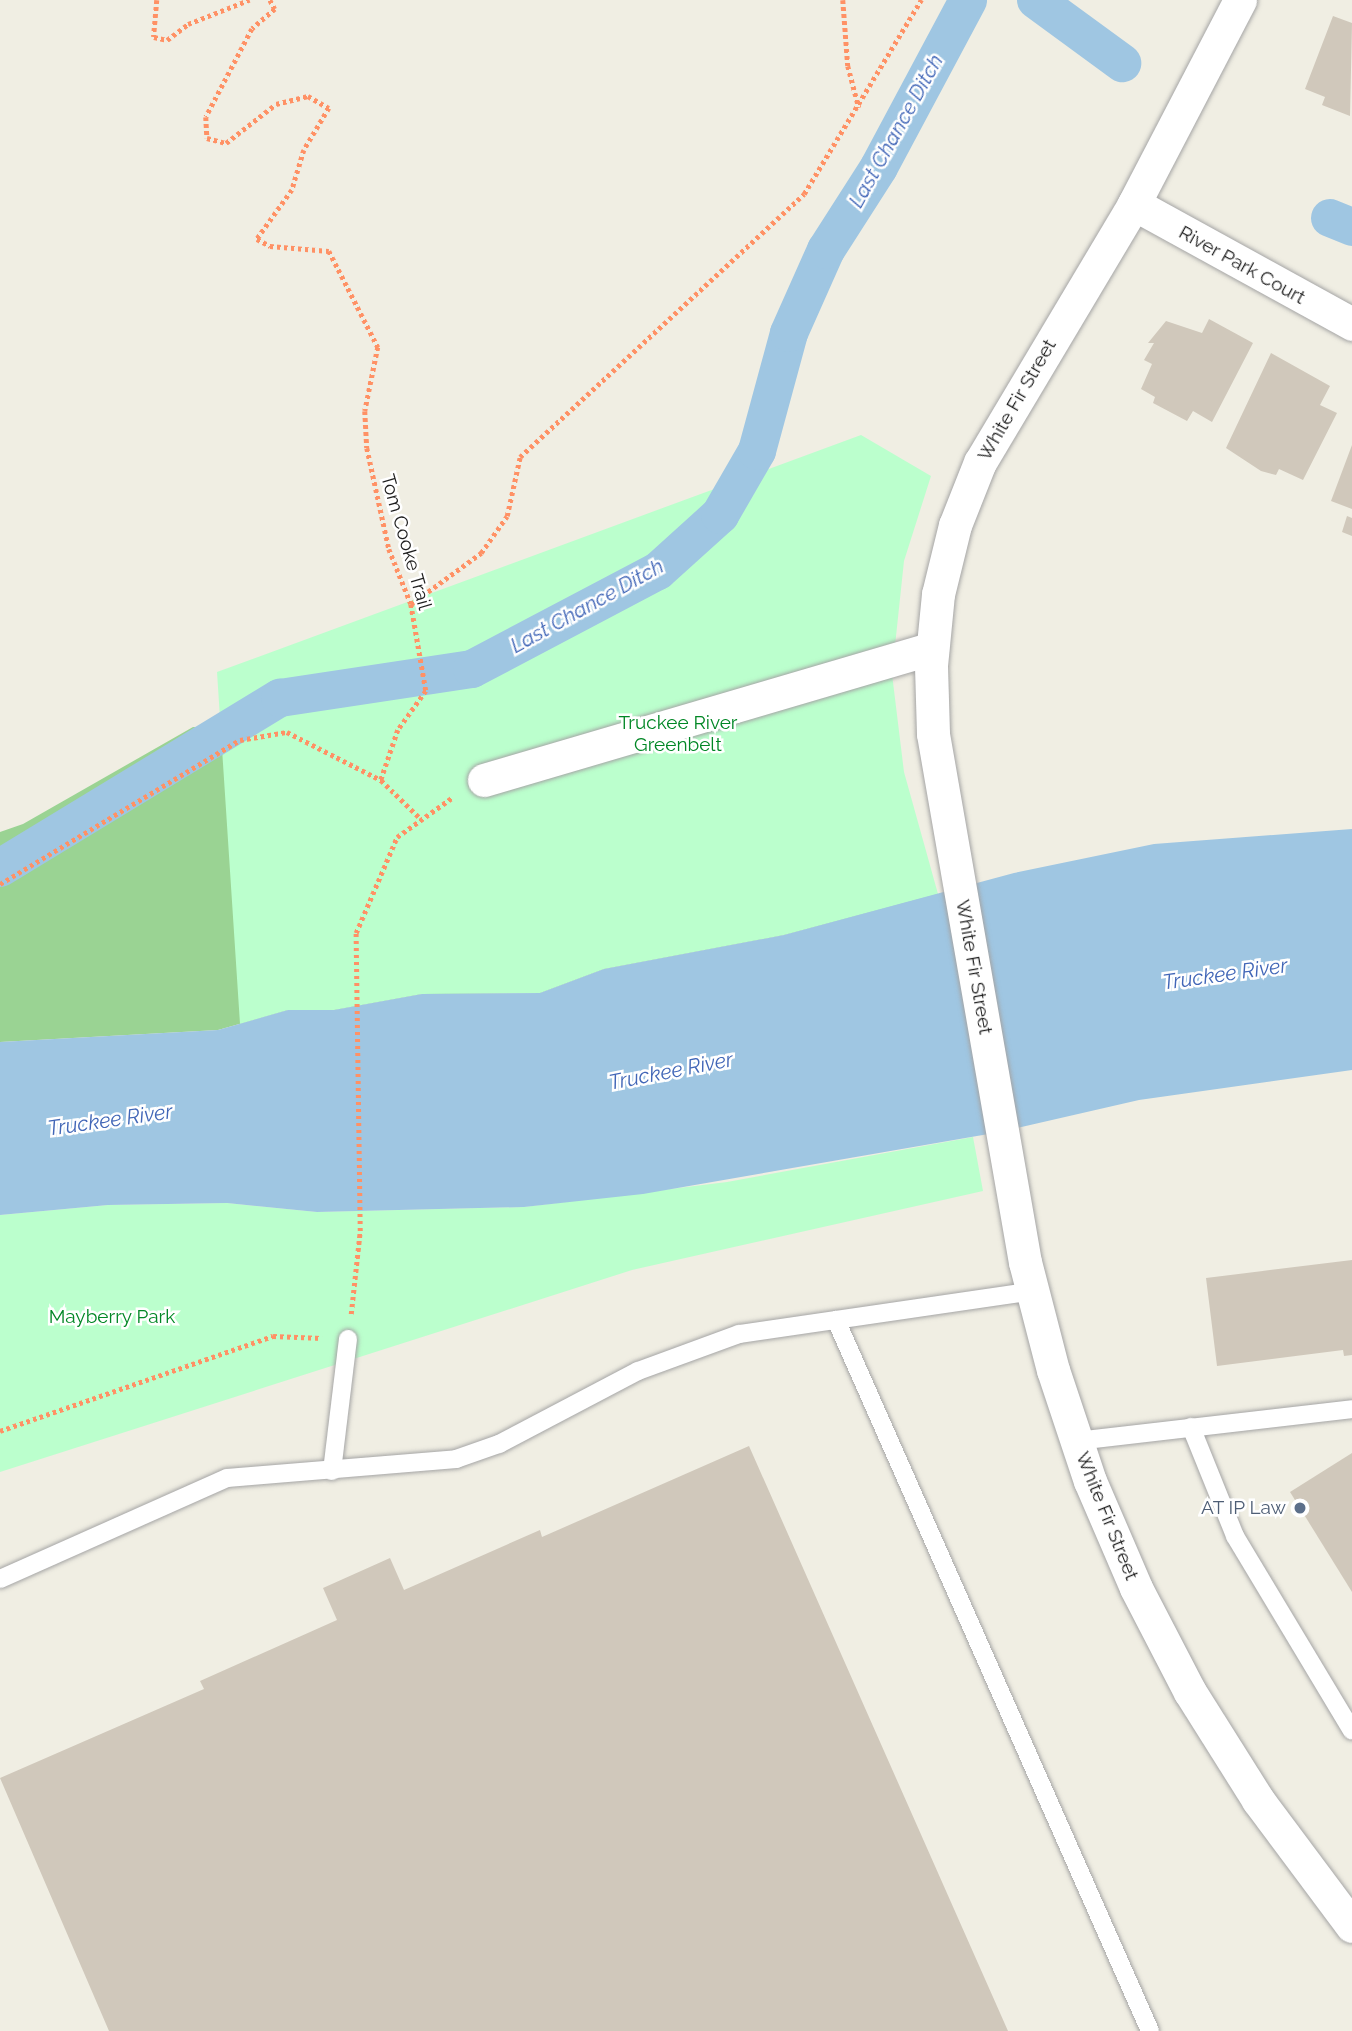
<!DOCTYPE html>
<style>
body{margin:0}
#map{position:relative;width:1352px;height:2031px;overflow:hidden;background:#f0eee3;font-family:Raleway,sans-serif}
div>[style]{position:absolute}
.forest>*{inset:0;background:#9ad393}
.park>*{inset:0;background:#bbffcd}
.water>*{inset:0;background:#9fc6e2}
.canal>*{height:38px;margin:-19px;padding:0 19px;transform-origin:19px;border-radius:19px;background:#9fc6e2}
.building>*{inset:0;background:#d0c8bb}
.path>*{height:4.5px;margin-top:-2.25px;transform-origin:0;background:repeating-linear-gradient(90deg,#ff9165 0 3.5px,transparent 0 7px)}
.roads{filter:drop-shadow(0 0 2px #a5a5a5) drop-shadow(0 0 2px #a5a5a5)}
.service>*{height:18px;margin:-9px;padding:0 9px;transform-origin:9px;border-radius:9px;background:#fff}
.minor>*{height:33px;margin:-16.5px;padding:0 16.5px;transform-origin:16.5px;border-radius:16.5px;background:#fff}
.dots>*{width:19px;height:19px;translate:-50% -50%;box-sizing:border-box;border:4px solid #fff;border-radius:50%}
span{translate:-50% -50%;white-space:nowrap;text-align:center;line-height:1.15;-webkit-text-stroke:5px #fff;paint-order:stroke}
.street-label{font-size:19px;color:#1e1e1e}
.park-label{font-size:19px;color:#018725}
.service-label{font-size:19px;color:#4e5e75}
.right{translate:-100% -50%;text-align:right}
.water-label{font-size:21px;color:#4166b7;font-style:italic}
</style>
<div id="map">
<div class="forest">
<i style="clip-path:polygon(193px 727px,223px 729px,938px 894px,784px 935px,604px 969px,540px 993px,422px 994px,334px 1010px,288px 1010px,218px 1030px,0 1042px,0 832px,23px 824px)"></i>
</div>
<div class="park">
<i style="clip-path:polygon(861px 435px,931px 476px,904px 561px,892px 674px,904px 772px,938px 894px,784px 935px,604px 969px,540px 993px,422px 994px,334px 1010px,288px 1010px,240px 1024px,217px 672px)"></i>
<i style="clip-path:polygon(973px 1137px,983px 1191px,632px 1270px,0 1472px,0 1215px,108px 1205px,227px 1203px,317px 1212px,524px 1207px,727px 1182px)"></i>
</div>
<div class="water">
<i style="clip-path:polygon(1352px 829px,1352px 1070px,1139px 1100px,1000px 1132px,643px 1194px,524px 1207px,317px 1212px,227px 1203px,108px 1205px,0 1215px,0 1042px,218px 1030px,288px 1010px,334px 1010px,422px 994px,540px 993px,604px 969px,784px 935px,1014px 873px,1154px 844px)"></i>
</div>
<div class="canal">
<i style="left:1036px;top:0;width:107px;rotate:36.2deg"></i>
<i style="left:1330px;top:218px;width:24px;rotate:22deg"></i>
<i style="left:0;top:868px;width:328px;rotate:-31.3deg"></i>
<i style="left:280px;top:698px;width:194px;rotate:-8.6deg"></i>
<i style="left:472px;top:669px;width:210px;rotate:-27.8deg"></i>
<i style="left:658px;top:571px;width:84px;rotate:-42.1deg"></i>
<i style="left:720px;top:515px;width:74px;rotate:-60deg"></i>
<i style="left:757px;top:451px;width:122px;rotate:-74.8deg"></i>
<i style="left:789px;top:333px;width:91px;rotate:-66deg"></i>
<i style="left:826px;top:250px;width:98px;rotate:-57.4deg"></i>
<i style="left:879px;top:167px;width:189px;rotate:-61.9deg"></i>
</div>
<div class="building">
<i style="clip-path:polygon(1333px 16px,1352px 23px,1350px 116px,1322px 105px,1325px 97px,1305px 89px)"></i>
<i style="clip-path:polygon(1209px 319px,1253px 343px,1212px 422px,1193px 411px,1187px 421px,1153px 403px,1155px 397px,1141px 389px,1152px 364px,1144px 360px,1154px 343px,1148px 343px,1166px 321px,1202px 333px)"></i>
<i style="clip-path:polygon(1271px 353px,1330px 386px,1320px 405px,1337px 413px,1303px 480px,1279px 469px,1276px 475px,1261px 471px,1226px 448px)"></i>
<i style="clip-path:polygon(1352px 445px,1352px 509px,1331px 501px)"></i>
<i style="clip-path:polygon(1347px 516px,1352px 518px,1352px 536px,1342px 532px)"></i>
<i style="clip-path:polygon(1352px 1260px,1352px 1355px,1344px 1356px,1343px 1350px,1217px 1366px,1206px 1278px)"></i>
<i style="clip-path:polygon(749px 1446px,1008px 2031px,109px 2031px,0 1778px,204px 1689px,200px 1681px,337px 1620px,323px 1588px,390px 1558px,404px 1590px,540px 1530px,542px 1537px)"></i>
<i style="clip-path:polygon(1352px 1453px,1352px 1592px,1290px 1492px)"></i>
</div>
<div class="path">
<i style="left:157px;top:0;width:37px;rotate:95deg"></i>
<i style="left:154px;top:37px;width:13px;rotate:13deg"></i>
<i style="left:167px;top:40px;width:26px;rotate:-37deg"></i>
<i style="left:188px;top:24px;width:66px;rotate:-21.5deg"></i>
<i style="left:270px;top:0;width:10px;rotate:61deg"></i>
<i style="left:275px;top:9px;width:30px;rotate:139deg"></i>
<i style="left:252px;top:29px;width:99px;rotate:117.6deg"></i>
<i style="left:206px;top:117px;width:21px;rotate:87deg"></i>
<i style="left:207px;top:138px;width:20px;rotate:15deg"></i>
<i style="left:226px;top:143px;width:63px;rotate:-38deg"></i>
<i style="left:276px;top:104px;width:33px;rotate:-14deg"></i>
<i style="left:308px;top:96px;width:24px;rotate:30deg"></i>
<i style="left:329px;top:108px;width:49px;rotate:120.8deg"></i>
<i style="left:304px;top:150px;width:42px;rotate:106.7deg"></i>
<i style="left:292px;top:190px;width:60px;rotate:125.5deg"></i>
<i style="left:257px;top:239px;width:15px;rotate:28deg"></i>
<i style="left:270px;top:246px;width:59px;rotate:4.8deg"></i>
<i style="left:329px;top:251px;width:108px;rotate:63deg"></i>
<i style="left:378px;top:347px;width:65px;rotate:101.5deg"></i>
<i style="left:365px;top:411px;width:37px;rotate:87deg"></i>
<i style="left:367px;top:448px;width:103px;rotate:77.7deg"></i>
<i style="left:389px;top:549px;width:59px;rotate:68.2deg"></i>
<i style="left:411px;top:604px;width:88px;rotate:80.2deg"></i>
<i style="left:426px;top:691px;width:48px;rotate:125.7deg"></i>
<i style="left:398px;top:730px;width:53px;rotate:108.8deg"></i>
<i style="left:843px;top:0;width:66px;rotate:85.7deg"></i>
<i style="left:848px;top:66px;width:43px;rotate:75.3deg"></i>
<i style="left:411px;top:604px;width:87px;rotate:-36.1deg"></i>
<i style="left:481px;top:553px;width:45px;rotate:-54.9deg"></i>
<i style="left:507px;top:516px;width:60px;rotate:-77.6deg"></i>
<i style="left:520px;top:457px;width:387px;rotate:-42.8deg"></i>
<i style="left:804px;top:194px;width:227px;rotate:-58.9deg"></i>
<i style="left:0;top:884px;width:280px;rotate:-31deg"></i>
<i style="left:240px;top:740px;width:48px;rotate:-9.7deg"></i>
<i style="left:287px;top:732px;width:106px;rotate:27.1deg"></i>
<i style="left:381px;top:780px;width:56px;rotate:44.3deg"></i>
<i style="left:351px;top:1314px;width:83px;rotate:-83.8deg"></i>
<i style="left:360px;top:1231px;width:298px;rotate:-90.8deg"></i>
<i style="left:356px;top:933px;width:104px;rotate:-66.9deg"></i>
<i style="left:397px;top:837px;width:69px;rotate:-35.5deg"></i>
<i style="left:0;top:1431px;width:289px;rotate:-19.2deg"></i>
<i style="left:273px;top:1336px;width:49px;rotate:2.3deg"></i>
</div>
<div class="roads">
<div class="service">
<i style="left:836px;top:1320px;width:777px;rotate:66.17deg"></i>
<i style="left:1191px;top:1427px;width:118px;rotate:68deg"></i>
<i style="left:1235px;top:1536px;width:227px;rotate:59deg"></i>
<i style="left:1077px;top:1441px;width:277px;rotate:-6.6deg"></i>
<i style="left:332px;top:1471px;width:133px;rotate:-83.1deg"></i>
<i style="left:0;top:1579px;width:248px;rotate:-24deg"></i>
<i style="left:227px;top:1478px;width:230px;rotate:-4.7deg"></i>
<i style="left:456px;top:1459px;width:46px;rotate:-19.2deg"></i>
<i style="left:499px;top:1444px;width:157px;rotate:-27.7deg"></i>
<i style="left:638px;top:1371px;width:108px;rotate:-20.1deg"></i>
<i style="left:739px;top:1334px;width:297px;rotate:-8.3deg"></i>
</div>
<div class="minor">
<i style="left:1240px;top:0;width:230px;rotate:117.5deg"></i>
<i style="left:1134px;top:204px;width:300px;rotate:120.8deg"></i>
<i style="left:980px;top:462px;width:68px;rotate:111.6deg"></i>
<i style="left:955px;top:525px;width:71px;rotate:103.8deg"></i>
<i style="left:938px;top:594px;width:72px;rotate:95.6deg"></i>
<i style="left:931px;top:666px;width:68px;rotate:88.3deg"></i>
<i style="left:933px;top:734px;width:536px;rotate:80.12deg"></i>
<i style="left:1025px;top:1262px;width:112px;rotate:75.5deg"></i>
<i style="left:1053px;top:1370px;width:117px;rotate:71.6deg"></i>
<i style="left:1090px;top:1481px;width:116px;rotate:66.7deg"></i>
<i style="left:1136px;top:1588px;width:117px;rotate:62.6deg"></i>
<i style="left:1190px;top:1692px;width:128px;rotate:57.8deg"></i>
<i style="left:1258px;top:1800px;width:157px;rotate:53.3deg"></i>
<i style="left:1134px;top:204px;width:249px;rotate:28.8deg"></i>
<i style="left:484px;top:780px;width:467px;rotate:-16.4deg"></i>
</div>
</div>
<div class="dots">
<i style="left:1300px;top:1508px;background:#5c6f8a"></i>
</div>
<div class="street-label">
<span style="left:1242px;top:265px;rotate:29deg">River Park Court</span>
<span style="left:1017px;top:400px;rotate:-60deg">White Fir Street</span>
<span style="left:406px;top:542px;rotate:74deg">Tom Cooke Trail</span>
<span style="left:974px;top:967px;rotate:80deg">White Fir Street</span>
<span style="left:1107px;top:1516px;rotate:68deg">White Fir Street</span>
</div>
<div class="park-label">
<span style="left:678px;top:734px">Truckee River<br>Greenbelt</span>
<span style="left:112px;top:1317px">Mayberry Park</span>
</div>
<div class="service-label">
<span class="right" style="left:1286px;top:1508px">AT IP Law</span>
</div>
<div class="water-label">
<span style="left:896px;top:131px;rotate:-61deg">Last Chance Ditch</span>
<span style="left:587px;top:606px;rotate:-29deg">Last Chance Ditch</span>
<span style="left:1225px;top:974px;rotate:-8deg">Truckee River</span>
<span style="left:671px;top:1071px;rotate:-11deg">Truckee River</span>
<span style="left:110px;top:1120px;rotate:-8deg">Truckee River</span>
</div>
</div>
